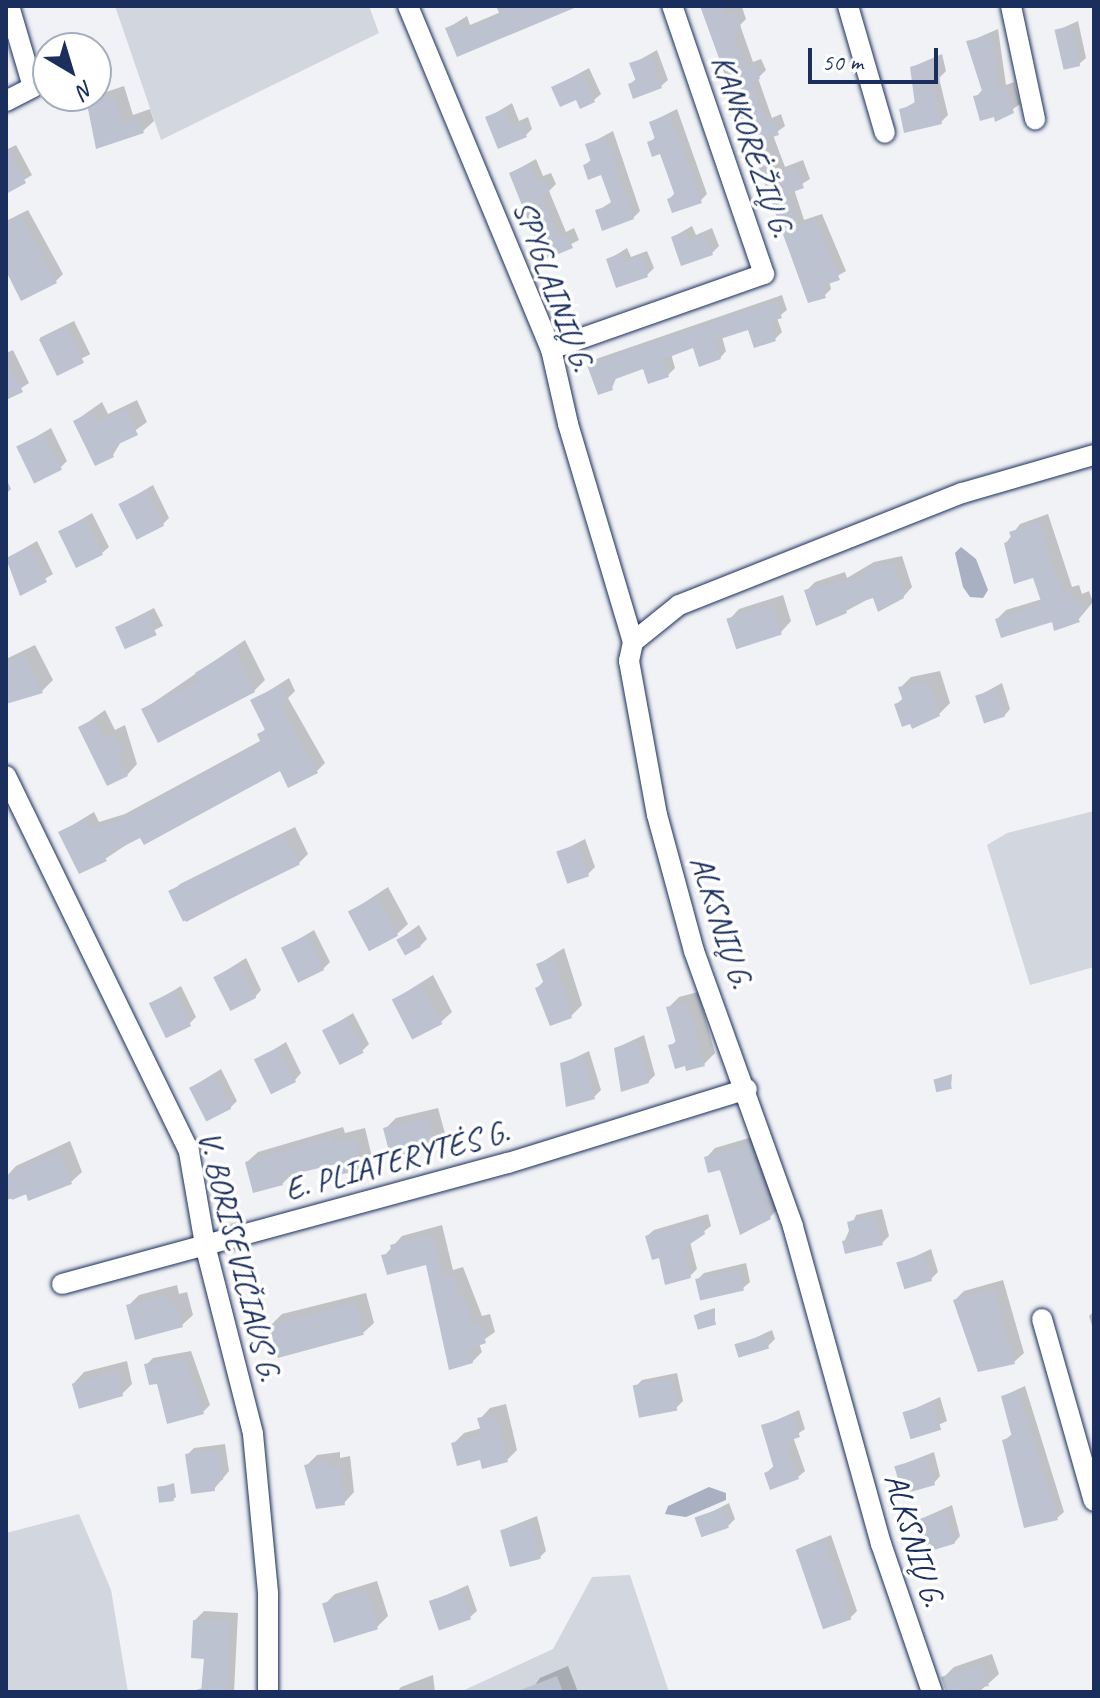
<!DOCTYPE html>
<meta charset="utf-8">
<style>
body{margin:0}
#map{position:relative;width:1100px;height:1698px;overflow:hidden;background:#f1f2f5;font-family:Caveat,sans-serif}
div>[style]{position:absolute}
.green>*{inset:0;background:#d2d6df}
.water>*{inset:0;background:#a8b0c2}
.shadow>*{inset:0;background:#0003;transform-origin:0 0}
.building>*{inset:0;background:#bcc2d0;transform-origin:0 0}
.roads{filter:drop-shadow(0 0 2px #1b2f5e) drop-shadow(0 0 2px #1b2f5e)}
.minor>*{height:20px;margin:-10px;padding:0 10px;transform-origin:10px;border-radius:10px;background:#fff}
span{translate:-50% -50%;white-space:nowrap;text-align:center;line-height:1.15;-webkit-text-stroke:7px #fff;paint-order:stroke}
.street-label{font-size:32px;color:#1b2f5e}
.frame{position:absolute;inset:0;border:8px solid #1b2f5e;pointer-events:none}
.north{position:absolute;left:32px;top:32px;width:80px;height:80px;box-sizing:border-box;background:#fff;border:2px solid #a4acbf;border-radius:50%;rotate:142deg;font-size:22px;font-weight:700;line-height:32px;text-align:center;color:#1b2f5e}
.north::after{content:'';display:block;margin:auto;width:28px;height:36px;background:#1b2f5e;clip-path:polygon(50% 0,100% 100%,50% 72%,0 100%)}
.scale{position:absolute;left:808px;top:48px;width:130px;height:36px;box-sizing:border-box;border:4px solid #1b2f5e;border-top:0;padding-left:10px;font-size:24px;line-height:28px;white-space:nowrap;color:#1b2f5e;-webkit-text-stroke:6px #fff;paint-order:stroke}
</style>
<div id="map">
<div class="green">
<i style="clip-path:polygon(115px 6px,369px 6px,379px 33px,161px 140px)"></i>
<i style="clip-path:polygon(1094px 811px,1094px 967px,1030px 985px,987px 845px,1007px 833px)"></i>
<i style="clip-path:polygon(79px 1514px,111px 1590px,128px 1692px,6px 1692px,6px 1533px)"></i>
<i style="clip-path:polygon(630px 1575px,669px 1692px,460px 1692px,553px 1649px,592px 1577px)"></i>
</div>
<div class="water">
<i style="clip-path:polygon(961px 547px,976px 559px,988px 590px,983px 598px,970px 597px,963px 587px,955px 553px)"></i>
<i style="clip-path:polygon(709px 1487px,726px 1493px,726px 1500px,686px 1517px,665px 1514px,668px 1506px)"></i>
</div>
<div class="shadow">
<i style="clip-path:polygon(498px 6px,575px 6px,458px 54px,448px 28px,467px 16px,470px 25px,501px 12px)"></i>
<i style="clip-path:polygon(702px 6px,742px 7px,746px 19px,740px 25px,753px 62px,761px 59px,766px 70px,758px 78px,772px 118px,781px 114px,785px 126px,773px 135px,785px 167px,803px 160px,810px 179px,794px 189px,804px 220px,822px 214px,846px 271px,829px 281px,831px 289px,824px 296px)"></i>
<i style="clip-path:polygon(1078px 21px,1086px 58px,1079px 64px,1056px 31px)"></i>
<i style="clip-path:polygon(998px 29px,1006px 85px,1014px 82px,1020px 104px,997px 120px,976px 97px,983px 89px,968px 42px)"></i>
<i style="clip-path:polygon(657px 50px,668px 80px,661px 86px,630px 84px,637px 78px,632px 64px)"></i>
<i style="clip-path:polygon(942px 54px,946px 71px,939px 78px,948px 115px,941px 122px,901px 110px,917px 101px,912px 67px)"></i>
<i style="clip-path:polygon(589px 68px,601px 94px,594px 100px,554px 87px)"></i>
<i style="clip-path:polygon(124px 86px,133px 115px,150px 109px,154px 121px,143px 131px,98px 146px,89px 104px,100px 94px)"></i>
<i style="clip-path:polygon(512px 103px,519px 121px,528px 117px,532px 129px,526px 135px,487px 118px)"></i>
<i style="clip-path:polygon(677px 109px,707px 194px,700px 201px,669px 199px,676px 192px,661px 152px,650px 143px,656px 136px,651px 122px)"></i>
<i style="clip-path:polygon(613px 131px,640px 211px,633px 218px,597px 211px,613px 201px,603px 172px,585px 165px,592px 159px,587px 145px)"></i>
<i style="clip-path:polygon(16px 145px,32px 175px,6px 191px,6px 150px)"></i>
<i style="clip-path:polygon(536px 159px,543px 176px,551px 173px,556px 184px,549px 191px,566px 232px,574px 228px,579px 240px,546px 257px,511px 173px)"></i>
<i style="clip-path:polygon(28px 210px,63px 274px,56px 281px,6px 270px,6px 221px)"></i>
<i style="clip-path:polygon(692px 226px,696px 235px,712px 228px,719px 246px,712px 253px,673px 237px)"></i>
<i style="clip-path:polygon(627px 248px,631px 257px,647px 251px,654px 268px,647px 275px,608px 260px)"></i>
<i style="clip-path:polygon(782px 295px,787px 310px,777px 318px,782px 332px,775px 339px,749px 328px,722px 337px,726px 351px,720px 358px,694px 346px,671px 354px,675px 368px,668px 375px,644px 367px,617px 376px,612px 388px,590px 366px,596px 359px)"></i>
<i style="left:74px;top:321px;width:37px;height:38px;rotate:64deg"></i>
<i style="clip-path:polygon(13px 350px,29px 383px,6px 398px,6px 353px)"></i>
<i style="clip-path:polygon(137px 400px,147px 422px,122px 440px,113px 455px,75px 421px,102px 402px,108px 414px)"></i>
<i style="clip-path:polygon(51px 428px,67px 461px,60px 468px,19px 447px)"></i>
<i style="clip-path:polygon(6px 478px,11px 489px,6px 494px)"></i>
<i style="clip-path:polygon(153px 485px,169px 518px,162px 525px,121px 504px)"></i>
<i style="clip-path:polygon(92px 513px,109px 547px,102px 553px,60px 532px)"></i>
<i style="clip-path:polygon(1048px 514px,1072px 587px,1079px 585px,1082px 594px,1089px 591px,1093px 602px,1078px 620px,997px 619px,1006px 610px,1042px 599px,1034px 575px,1006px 543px,1020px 524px)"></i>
<i style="clip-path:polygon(37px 541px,53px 574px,21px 593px,6px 559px)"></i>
<i style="clip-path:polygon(902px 556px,912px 587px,903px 597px,874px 596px,846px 611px,806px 591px,815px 582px,845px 572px,847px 578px,874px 562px)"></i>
<i style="clip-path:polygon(783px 595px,791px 621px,781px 632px,729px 620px,739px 609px)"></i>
<i style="left:154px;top:608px;width:20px;height:42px;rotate:63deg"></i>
<i style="clip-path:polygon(245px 640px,265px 680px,254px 691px,144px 709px)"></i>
<i style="clip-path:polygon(35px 645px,53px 680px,42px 691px,6px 703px,6px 659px)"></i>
<i style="clip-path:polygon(940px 671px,950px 703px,939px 714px,897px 704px,904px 697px,901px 687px,911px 677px)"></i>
<i style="clip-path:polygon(289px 678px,295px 691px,288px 698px,325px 763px,317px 771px,289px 786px,280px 768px,145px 842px,141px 835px,105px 859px,61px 832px,94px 812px,99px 822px,125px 814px,262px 740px,260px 735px,266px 728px,253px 701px)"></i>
<i style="clip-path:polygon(1002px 683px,1010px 709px,1004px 716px,978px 696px)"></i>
<i style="clip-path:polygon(105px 710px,115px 730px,125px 725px,137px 764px,127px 775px,80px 728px)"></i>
<i style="clip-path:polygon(295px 827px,308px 854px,299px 863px,186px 922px,171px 893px,180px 884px)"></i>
<i style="clip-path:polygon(585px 839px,595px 867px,588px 874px,558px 853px)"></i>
<i style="clip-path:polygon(388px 887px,408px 924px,397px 934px,350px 912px)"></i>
<i style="clip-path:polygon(419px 925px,427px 939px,420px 946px,398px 940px)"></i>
<i style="clip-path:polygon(314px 930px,330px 962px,323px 969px,284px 948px)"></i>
<i style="clip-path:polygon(564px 948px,582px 1005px,571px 1016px,537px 988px,545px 980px,539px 964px)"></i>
<i style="clip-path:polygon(246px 958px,261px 990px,255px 997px,216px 977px)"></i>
<i style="clip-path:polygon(433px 975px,452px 1012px,441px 1022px,395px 999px)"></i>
<i style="clip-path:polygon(181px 986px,196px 1017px,189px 1024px,151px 1004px)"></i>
<i style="clip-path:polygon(698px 992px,715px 1053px,704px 1064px,671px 1046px,677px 1040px,668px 1008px,679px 997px)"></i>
<i style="clip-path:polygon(353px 1013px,369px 1044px,362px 1051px,324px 1031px)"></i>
<i style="clip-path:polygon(644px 1035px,655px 1075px,648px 1082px,616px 1048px)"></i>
<i style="clip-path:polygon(286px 1042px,301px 1073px,295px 1080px,257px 1060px)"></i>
<i style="clip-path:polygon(589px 1051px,601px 1090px,594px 1097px,562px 1064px)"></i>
<i style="clip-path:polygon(221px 1069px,237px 1101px,230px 1108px,192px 1087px)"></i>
<i style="clip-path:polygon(952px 1074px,951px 1087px,936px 1080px,939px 1078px)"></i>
<i style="clip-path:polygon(438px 1108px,446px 1137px,435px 1147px,385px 1129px,396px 1118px)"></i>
<i style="clip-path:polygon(343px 1127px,345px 1133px,365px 1128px,372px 1157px,361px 1168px,337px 1162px,293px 1173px,282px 1184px,247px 1162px,258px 1152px)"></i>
<i style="clip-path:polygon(759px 1135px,779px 1208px,770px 1217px,706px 1158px,715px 1148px)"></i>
<i style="clip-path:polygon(70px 1141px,82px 1172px,71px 1182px,6px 1200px,6px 1177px,16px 1166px)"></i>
<i style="clip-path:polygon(882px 1209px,889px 1236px,882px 1243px,844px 1242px,856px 1215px)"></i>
<i style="clip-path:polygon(708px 1214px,711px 1226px,690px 1242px,697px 1269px,690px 1276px,660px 1256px,647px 1236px,654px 1230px)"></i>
<i style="clip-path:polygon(442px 1225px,453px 1270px,463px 1267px,482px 1316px,490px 1314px,495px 1332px,479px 1343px,482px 1352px,472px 1362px,427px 1263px,384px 1256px,402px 1236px)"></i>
<i style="clip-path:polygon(931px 1249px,938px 1272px,931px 1279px,899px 1264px)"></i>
<i style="clip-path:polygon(746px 1263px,750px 1282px,743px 1288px,697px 1280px,704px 1273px)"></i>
<i style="clip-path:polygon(1003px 1280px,1024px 1353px,1014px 1362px,955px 1300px,964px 1291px)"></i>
<i style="clip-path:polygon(177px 1285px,179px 1294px,187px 1292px,193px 1315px,182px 1325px,128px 1306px,139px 1295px)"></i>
<i style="clip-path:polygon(366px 1293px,374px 1323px,363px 1333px,271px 1325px,282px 1314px)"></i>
<i style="clip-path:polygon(715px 1308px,715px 1322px,696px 1316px,699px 1313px)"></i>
<i style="clip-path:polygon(1094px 1311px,1094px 1332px,1089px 1316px)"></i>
<i style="clip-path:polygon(772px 1330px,775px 1339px,768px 1346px,737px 1346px)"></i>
<i style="clip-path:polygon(191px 1351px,210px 1405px,203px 1412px,158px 1381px,146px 1365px,153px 1358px)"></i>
<i style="clip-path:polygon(127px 1361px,132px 1384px,122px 1394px,74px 1383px,84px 1372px)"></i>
<i style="clip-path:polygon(677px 1373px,683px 1401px,676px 1408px,635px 1387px,642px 1380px)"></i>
<i style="clip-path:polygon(1025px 1386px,1064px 1512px,1057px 1518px,1004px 1441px,1013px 1433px,1003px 1396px)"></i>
<i style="clip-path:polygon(940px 1397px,947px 1421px,912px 1437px,905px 1413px)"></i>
<i style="clip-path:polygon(506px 1404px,517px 1450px,507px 1460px,482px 1458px,453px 1444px,464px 1433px,482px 1428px,480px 1419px,490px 1408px)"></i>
<i style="clip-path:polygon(799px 1410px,805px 1429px,793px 1437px,805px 1471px,798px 1477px,766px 1473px,775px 1465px,763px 1426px)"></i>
<i style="clip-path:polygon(225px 1444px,229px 1471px,214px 1489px,187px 1455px,194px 1448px)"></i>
<i style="clip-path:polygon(340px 1452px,340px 1458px,350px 1456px,354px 1492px,344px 1503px,306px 1466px,317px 1455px)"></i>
<i style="clip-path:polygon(934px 1452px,940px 1476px,934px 1483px,896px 1467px)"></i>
<i style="clip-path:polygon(174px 1483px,176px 1497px,173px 1499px,159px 1488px)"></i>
<i style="clip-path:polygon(729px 1503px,735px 1519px,728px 1526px,698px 1519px)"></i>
<i style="clip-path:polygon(952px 1505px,960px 1536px,954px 1543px,921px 1519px)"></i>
<i style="clip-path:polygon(537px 1516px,546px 1551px,539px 1558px,502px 1530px)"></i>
<i style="clip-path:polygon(831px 1535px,857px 1611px,850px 1618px,797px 1549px)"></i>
<i style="clip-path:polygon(377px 1581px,388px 1616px,377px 1627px,324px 1605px,335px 1594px)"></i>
<i style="clip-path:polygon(468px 1585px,477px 1611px,470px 1617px,431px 1602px)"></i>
<i style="clip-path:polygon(204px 1611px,238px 1613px,234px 1692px,189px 1692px,203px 1688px,207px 1657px,195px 1620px)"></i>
<i style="clip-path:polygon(992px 1654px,999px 1674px,979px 1692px,948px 1692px,943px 1678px,954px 1667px)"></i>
<i style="clip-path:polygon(568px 1666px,578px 1692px,530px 1692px,540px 1678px)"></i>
<i style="clip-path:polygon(433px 1675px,435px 1692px,397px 1692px,401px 1687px)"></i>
</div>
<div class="building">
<i style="clip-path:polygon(496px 6px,579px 6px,457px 57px,445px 28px,460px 22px,463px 30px,500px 15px)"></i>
<i style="clip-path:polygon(700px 6px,724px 6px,727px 16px,735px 12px,741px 27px,733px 30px,746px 67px,755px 64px,760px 79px,751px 82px,766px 123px,774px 120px,779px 135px,766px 139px,778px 172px,796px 166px,804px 188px,787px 194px,798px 225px,815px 219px,840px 280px,822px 286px,826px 298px,808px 303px)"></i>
<i style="left:1071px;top:26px;width:41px;height:17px;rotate:77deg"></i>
<i style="clip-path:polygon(992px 35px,999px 90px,1007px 88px,1014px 113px,995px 122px,994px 117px,980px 121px,973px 96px,983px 94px,966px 41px)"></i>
<i style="clip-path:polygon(651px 56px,662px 88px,633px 99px,628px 84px,636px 81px,629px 63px)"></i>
<i style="clip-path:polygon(935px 60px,940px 80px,932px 82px,942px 124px,904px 133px,899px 109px,915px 105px,910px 67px)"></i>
<i style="clip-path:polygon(582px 73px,595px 102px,580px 109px,576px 100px,560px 107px,551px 87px)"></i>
<i style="clip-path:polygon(113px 95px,123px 124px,139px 118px,144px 133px,96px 149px,87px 104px)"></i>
<i style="clip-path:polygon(505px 109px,513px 126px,521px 123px,527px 137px,498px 149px,485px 117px)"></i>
<i style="clip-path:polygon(670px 114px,702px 203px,672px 213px,667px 199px,675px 196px,660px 154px,652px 157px,647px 142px,655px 139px,649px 122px)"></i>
<i style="clip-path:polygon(606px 137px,634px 219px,602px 231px,595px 210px,612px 205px,601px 175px,588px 180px,583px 165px,591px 162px,585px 144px)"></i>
<i style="clip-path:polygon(6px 144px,26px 183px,6px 194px)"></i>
<i style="clip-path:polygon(529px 164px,536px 181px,544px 178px,550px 193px,542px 196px,559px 237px,567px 234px,573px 248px,544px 260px,509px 173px)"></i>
<i style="clip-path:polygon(21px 215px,57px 283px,21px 301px,6px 271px,6px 223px)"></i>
<i style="clip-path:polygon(686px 231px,689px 240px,705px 234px,713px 255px,681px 266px,671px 237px)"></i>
<i style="clip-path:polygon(621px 253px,624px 262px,641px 256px,648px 277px,616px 288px,606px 259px)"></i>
<i style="clip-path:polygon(776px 301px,782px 318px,770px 322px,776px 341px,754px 348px,748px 330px,714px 341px,721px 359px,699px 367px,693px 348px,664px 359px,669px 377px,648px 384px,643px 369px,610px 381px,613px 390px,598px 395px,587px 365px)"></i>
<i style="left:66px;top:326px;width:41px;height:30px;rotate:64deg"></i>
<i style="clip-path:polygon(6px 356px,23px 392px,6px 400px)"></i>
<i style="clip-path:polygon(126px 409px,138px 435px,110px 448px,114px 457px,95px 466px,73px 421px,91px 412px,97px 423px)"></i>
<i style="left:44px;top:433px;width:41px;height:31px;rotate:64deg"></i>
<i style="left:146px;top:490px;width:40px;height:31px;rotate:63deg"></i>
<i style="left:85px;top:518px;width:41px;height:30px;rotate:64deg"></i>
<i style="clip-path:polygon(1039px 522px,1063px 595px,1070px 592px,1073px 602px,1080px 599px,1085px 612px,1077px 615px,1080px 622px,1054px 631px,1052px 622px,1001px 638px,995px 619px,1042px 604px,1033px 578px,1014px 584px,1004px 543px,1012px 540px,1009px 532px)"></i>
<i style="clip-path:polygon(30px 546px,47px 582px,20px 596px,6px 558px)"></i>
<i style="clip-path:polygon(883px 564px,893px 564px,904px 598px,878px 612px,873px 598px,845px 607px,847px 613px,816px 626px,804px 590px,865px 576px,863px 570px)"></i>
<i style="left:772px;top:604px;width:32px;height:48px;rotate:72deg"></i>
<i style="left:147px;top:613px;width:24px;height:35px;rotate:66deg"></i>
<i style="clip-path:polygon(234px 649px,255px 692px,158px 743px,141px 709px,199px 681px,195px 673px)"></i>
<i style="clip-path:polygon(24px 654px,43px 693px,6px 704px,6px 663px)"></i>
<i style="clip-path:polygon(929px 681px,940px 716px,912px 729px,910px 724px,902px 727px,894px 704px,903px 701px,898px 687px)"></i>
<i style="clip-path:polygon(281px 685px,288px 701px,280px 705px,318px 773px,288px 788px,280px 771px,144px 845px,140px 838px,104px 856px,107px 861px,79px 874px,58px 832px,85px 819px,90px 829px,115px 822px,261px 743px,257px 734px,265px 730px,250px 700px)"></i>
<i style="left:996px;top:689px;width:29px;height:22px;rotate:72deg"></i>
<i style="clip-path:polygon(94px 719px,104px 739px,114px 734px,123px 752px,117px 755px,128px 776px,107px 786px,78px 727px)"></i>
<i style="left:285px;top:834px;width:34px;height:130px;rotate:64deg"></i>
<i style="left:578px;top:844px;width:34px;height:23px;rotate:71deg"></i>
<i style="left:377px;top:896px;width:45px;height:33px;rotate:62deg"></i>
<i style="left:412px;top:931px;width:18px;height:18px;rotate:61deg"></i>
<i style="left:307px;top:935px;width:39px;height:29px;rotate:64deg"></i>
<i style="clip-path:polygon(554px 957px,572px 1018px,550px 1026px,535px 988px,544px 984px,536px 964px)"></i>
<i style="left:239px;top:964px;width:38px;height:29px;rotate:63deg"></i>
<i style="left:422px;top:984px;width:45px;height:34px;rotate:63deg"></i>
<i style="left:174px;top:991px;width:39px;height:28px;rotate:64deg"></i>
<i style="clip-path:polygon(687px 1002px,705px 1066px,686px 1071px,685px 1066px,675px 1069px,668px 1045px,676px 1043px,666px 1007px)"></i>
<i style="left:346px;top:1018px;width:39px;height:27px;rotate:63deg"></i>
<i style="clip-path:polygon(637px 1041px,649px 1083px,621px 1092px,614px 1048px)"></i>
<i style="left:279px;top:1047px;width:39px;height:28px;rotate:64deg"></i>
<i style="clip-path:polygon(583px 1056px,595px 1099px,566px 1107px,560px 1063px)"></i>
<i style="left:214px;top:1075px;width:38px;height:28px;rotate:63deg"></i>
<i style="left:949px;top:1076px;width:13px;height:16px;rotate:77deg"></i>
<i style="clip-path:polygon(428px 1117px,436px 1149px,402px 1157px,401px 1152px,390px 1155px,383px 1128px)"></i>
<i style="clip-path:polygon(332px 1136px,334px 1143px,355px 1138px,362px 1170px,338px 1175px,336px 1164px,294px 1174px,282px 1181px,283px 1185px,253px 1193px,245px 1162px)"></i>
<i style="clip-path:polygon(750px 1144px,769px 1199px,765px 1200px,771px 1219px,740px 1235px,720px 1170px,708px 1173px,704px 1157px)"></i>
<i style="clip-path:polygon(59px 1151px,72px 1184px,28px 1201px,26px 1194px,12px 1200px,6px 1176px)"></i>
<i style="clip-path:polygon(875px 1214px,883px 1245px,845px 1254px,842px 1241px,851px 1239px,847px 1222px)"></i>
<i style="clip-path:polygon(701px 1220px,705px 1234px,684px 1248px,691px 1278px,665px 1285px,659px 1258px,652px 1260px,645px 1236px)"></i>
<i style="clip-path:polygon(432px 1234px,443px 1278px,454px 1276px,460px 1299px,465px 1298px,472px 1325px,480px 1323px,486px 1343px,469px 1349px,473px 1363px,449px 1370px,426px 1265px,387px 1275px,381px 1255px,392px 1253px,390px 1245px)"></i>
<i style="left:924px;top:1254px;width:28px;height:29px;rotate:73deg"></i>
<i style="left:739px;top:1269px;width:22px;height:45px;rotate:77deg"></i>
<i style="clip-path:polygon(994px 1288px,1015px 1364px,978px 1372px,953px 1300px)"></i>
<i style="clip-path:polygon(166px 1294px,169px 1304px,176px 1302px,183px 1327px,135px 1340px,126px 1305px)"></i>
<i style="left:355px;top:1302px;width:34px;height:89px;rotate:75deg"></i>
<i style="left:712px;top:1310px;width:15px;height:19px;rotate:74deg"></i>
<i style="left:765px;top:1335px;width:14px;height:32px;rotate:73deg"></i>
<i style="clip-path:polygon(184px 1357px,204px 1414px,167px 1424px,157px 1384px,149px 1385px,144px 1364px)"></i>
<i style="left:116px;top:1371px;width:26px;height:46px;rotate:74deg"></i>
<i style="left:671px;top:1378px;width:33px;height:39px;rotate:79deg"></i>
<i style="clip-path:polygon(1018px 1391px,1058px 1520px,1024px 1528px,1002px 1440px,1012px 1437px,1001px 1396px)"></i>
<i style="left:933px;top:1403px;width:28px;height:32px;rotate:73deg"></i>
<i style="clip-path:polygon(495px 1414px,508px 1462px,482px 1469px,480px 1460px,457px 1466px,451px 1443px,482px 1435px,477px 1418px)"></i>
<i style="clip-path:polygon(793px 1415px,800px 1437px,785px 1442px,799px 1479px,770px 1490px,764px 1473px,774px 1469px,761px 1425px)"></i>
<i style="clip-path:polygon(219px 1449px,223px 1480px,214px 1481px,215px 1491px,191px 1494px,185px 1454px)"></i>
<i style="left:927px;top:1457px;width:29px;height:34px;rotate:74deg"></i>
<i style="clip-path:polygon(329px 1461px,330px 1467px,339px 1466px,345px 1505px,316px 1509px,304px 1465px)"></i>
<i style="left:172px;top:1485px;width:16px;height:15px;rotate:83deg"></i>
<i style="left:722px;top:1508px;width:21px;height:29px;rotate:71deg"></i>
<i style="left:945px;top:1511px;width:34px;height:27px;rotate:73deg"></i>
<i style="left:531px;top:1522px;width:38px;height:32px;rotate:75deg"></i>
<i style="left:824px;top:1540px;width:84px;height:30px;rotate:71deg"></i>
<i style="left:366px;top:1590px;width:41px;height:46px;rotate:73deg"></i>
<i style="left:461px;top:1590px;width:31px;height:34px;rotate:71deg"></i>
<i style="clip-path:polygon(193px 1620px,230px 1621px,227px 1692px,201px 1692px,204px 1659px,191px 1658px)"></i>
<i style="clip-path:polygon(981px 1664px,989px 1686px,946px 1692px,941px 1677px)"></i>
<i style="clip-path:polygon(557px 1676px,563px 1692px,518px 1692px,518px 1691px)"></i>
</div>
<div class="roads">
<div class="minor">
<i style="left:408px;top:6px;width:372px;rotate:67.4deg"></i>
<i style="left:551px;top:349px;width:77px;rotate:77.2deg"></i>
<i style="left:568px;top:424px;width:227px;rotate:73.4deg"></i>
<i style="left:848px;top:6px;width:132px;rotate:73.8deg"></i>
<i style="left:1011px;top:6px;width:116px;rotate:78deg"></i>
<i style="left:6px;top:101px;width:30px;rotate:-27deg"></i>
<i style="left:33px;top:87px;width:84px;rotate:-106.5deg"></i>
<i style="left:551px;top:349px;width:226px;rotate:-19.4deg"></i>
<i style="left:764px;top:274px;width:283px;rotate:-108.9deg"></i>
<i style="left:6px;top:776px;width:418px;rotate:64deg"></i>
<i style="left:189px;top:1152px;width:94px;rotate:80.2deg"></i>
<i style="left:205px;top:1245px;width:195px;rotate:75.7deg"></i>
<i style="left:253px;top:1434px;width:160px;rotate:84.6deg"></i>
<i style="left:268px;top:1593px;width:99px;rotate:90deg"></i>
<i style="left:62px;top:1284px;width:462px;rotate:-15.2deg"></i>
<i style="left:508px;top:1163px;width:250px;rotate:-17.2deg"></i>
<i style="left:1042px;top:1319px;width:189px;rotate:74.1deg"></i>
<i style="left:932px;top:1692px;width:157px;rotate:-109deg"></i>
<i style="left:881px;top:1544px;width:330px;rotate:-105.5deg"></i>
<i style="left:793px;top:1226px;width:292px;rotate:-109.8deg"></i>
<i style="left:694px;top:951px;width:141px;rotate:-105.2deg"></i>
<i style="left:657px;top:815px;width:157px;rotate:-100.3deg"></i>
<i style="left:629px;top:661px;width:19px;rotate:-78deg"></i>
<i style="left:633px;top:642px;width:59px;rotate:-38.8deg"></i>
<i style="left:679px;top:605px;width:304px;rotate:-21.6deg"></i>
<i style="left:962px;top:493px;width:137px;rotate:-16.1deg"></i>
</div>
</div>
<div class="street-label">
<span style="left:752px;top:146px;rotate:71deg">KANKORĖŽIŲ G.</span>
<span style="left:553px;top:286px;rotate:70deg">SPYGLAINIŲ G.</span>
<span style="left:721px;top:922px;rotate:72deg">ALKSNIŲ G.</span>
<span style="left:397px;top:1161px;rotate:-15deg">E. PLIATERYTĖS G.</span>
<span style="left:239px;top:1256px;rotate:76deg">V. BORISEVIČIAUS G.</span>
<span style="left:914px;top:1540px;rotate:73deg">ALKSNIŲ G.</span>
</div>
<div class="frame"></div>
<div class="north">N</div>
<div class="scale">50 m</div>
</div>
